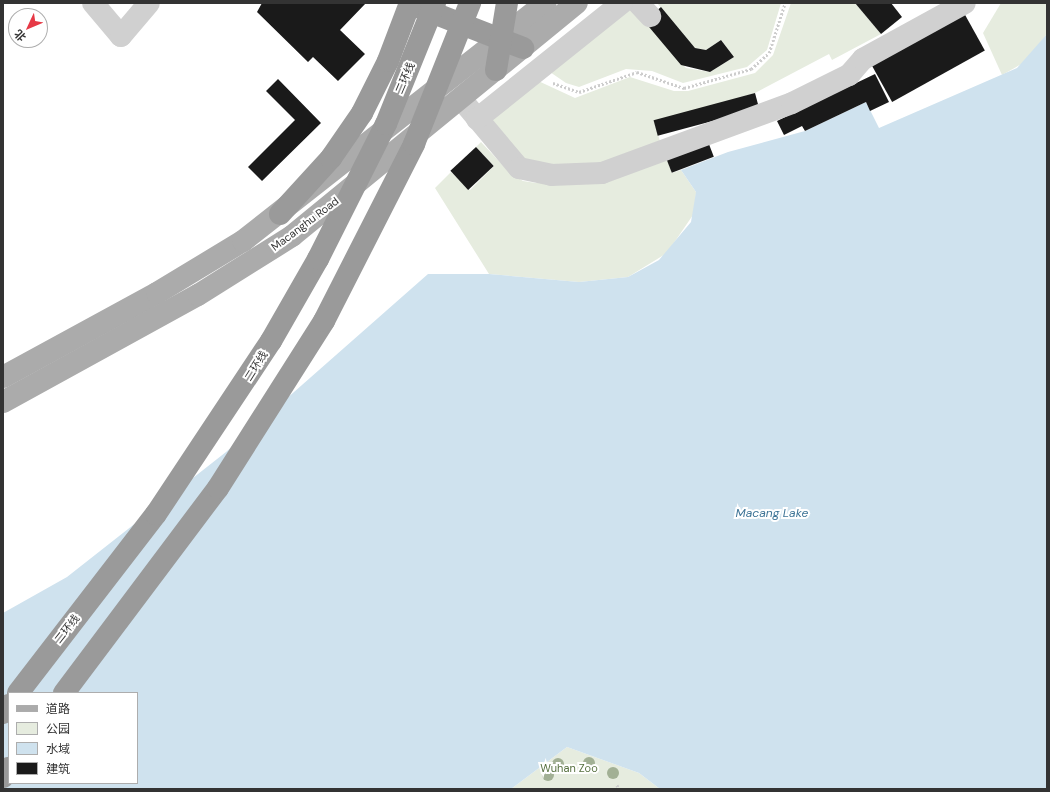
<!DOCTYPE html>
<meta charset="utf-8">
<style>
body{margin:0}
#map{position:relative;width:1050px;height:792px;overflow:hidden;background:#fff;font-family:"DM Sans","Noto Sans SC",sans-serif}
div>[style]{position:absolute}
.green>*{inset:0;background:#e6ecdf}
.water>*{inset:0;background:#cfe2ee}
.building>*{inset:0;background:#1a1a1a;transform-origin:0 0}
.path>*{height:2.5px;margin-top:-1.25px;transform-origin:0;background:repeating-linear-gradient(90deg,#cdcdcd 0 2px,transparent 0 4px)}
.minor>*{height:22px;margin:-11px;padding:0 11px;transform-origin:11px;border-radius:11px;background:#d0d0d0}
.major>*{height:22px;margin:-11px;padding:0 11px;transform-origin:11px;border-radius:11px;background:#ababab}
.highway>*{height:22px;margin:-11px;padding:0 11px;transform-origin:11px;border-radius:11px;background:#9a9a9a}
.trees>*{width:12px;height:12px;margin:-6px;border-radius:50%;background:#a2b095}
span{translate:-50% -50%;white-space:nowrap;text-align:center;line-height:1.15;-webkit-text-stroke:4px #fff;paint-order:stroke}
.street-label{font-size:11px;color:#333}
.park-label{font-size:11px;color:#56703f}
.water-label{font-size:12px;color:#3f7597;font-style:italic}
.frame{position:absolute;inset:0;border:4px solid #333;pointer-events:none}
.legend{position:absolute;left:8px;top:692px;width:130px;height:92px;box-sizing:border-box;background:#fff;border:1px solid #adadad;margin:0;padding:5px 7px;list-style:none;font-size:12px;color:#333}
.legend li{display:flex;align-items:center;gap:8px;height:20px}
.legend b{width:20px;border:1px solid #adadad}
.north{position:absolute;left:8px;top:8px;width:40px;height:40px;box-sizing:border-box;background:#fff;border:1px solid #adadad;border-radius:50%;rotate:226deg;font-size:11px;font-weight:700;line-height:16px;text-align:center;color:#333}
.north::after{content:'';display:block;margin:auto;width:14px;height:18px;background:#e63946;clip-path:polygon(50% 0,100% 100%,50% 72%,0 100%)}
</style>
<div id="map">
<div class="green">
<i style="clip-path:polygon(657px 3px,781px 3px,767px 50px,747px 67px,683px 83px,652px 71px,626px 69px,579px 87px,566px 83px,550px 72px,618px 12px,633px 9px,686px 68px,710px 72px,734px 57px,721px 40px,706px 50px,695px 48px)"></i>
<i style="clip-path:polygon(791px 3px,855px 3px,881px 34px,832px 60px,829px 54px,755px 93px,655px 124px,662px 148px,592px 168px,525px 162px,495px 130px,491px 115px,534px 79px,575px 98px,630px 77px,674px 91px,688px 91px,755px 73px,773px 55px)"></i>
<i style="clip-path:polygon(1001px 3px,1047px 3px,1047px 34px,1025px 62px,1002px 75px,983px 33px)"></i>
<i style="clip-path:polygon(481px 142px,510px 173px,523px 181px,536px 183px,665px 155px,672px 173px,681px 170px,696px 192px,695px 212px,667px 253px,628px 277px,579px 282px,489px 274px,435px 188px,451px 172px,470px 190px,494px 166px,476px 147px)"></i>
<i style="clip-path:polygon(567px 747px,639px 773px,660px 789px,511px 789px)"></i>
</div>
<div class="water">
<i style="clip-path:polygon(evenodd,1047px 34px,1047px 789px,660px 789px,639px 773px,567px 747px,511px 789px,3px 789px,3px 613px,67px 577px,226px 452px,428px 274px,489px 274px,579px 282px,628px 277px,659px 260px,691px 222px,696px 192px,681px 170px,728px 152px,805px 131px,866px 102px,879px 128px,1017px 68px,1047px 34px,9px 693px,137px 693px,137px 783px,9px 783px,9px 693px)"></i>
</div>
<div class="building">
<i style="clip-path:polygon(262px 3px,366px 3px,340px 30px,365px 54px,338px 81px,313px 57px,308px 62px,257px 12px)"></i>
<i style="clip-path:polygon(855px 3px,891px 3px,902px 17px,881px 34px)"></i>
<i style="clip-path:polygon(661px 7px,695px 48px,706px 50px,721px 40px,734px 57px,710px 72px,681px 65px,644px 21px)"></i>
<i style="left:964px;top:13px;width:43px;height:106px;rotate:61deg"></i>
<i style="clip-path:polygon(875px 74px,889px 102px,870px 111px,866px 102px,805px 131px,802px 126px,784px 135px,777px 121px)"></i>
<i style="clip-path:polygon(278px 79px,321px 123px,262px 181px,248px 167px,295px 120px,266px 91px)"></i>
<i style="left:755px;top:93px;width:16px;height:105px;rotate:75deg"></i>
<i style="left:707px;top:139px;width:19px;height:45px;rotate:69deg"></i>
<i style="left:476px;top:147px;width:26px;height:35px;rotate:47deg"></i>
</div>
<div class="path">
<i style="left:553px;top:83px;width:28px;rotate:19deg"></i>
<i style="left:579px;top:92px;width:61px;rotate:-19deg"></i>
<i style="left:637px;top:72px;width:50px;rotate:18.8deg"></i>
<i style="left:684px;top:88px;width:70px;rotate:-15.8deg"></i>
<i style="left:751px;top:69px;width:24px;rotate:-42deg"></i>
<i style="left:769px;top:53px;width:52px;rotate:-72.3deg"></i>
<i style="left:617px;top:785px;width:5px;rotate:53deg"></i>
</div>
<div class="minor">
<i style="left:93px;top:3px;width:43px;rotate:49.7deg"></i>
<i style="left:121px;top:36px;width:43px;rotate:-49.7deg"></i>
<i style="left:638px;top:3px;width:18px;rotate:47deg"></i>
<i style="left:461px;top:99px;width:90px;rotate:50deg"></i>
<i style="left:519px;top:168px;width:33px;rotate:12deg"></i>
<i style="left:551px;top:175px;width:51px;rotate:-2.2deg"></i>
<i style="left:602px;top:173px;width:202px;rotate:-20.2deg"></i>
<i style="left:792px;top:103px;width:64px;rotate:-26.2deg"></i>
<i style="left:849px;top:75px;width:21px;rotate:-49deg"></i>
<i style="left:863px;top:59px;width:116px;rotate:-28.8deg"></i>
<i style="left:477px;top:119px;width:186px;rotate:-38.7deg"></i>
</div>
<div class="major">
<i style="left:3px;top:377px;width:175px;rotate:-28.6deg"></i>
<i style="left:157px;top:293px;width:100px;rotate:-31.2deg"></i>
<i style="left:243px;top:241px;width:385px;rotate:-38.2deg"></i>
<i style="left:3px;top:402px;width:222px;rotate:-28.8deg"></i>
<i style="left:198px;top:295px;width:111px;rotate:-32.1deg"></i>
<i style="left:292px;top:236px;width:368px;rotate:-39.3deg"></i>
</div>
<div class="highway">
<i style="left:418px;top:7px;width:113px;rotate:21.3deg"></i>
<i style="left:496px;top:70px;width:68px;rotate:-80.7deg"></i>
<i style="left:280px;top:214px;width:76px;rotate:-47.7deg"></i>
<i style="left:331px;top:158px;width:55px;rotate:-55.4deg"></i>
<i style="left:362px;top:113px;width:58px;rotate:-63.4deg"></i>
<i style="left:388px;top:61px;width:62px;rotate:-69.2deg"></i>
<i style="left:18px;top:693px;width:226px;rotate:-52.4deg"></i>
<i style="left:156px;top:514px;width:208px;rotate:-56.4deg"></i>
<i style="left:271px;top:341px;width:95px;rotate:-60.2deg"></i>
<i style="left:318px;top:259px;width:151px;rotate:-63.3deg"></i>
<i style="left:386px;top:124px;width:131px;rotate:-68deg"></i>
<i style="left:64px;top:693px;width:256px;rotate:-53.1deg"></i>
<i style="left:218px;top:488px;width:198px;rotate:-57.6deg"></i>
<i style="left:324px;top:321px;width:199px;rotate:-63deg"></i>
<i style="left:414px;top:144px;width:152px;rotate:-68.3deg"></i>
<i style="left:3px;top:713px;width:10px;rotate:-53deg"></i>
<i style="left:3px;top:777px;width:11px;rotate:-56deg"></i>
</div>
<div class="trees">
<i style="left:589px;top:763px"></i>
<i style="left:558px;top:764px"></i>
<i style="left:613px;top:773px"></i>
<i style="left:548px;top:775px"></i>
</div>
<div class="street-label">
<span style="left:405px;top:78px;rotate:-67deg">二环线</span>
<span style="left:305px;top:224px;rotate:-37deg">Macanghu Road</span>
<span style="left:256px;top:366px;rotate:-58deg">二环线</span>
<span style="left:67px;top:629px;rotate:-52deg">二环线</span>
</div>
<div class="park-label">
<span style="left:569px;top:768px">Wuhan Zoo</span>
</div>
<div class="water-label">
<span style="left:772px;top:514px">Macang Lake</span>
</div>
<div class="frame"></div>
<ul class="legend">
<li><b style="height:5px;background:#ababab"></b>道路</li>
<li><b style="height:11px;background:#e6ecdf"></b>公园</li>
<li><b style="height:11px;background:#cfe2ee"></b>水域</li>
<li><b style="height:11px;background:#1a1a1a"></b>建筑</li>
</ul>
<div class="north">北</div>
</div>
